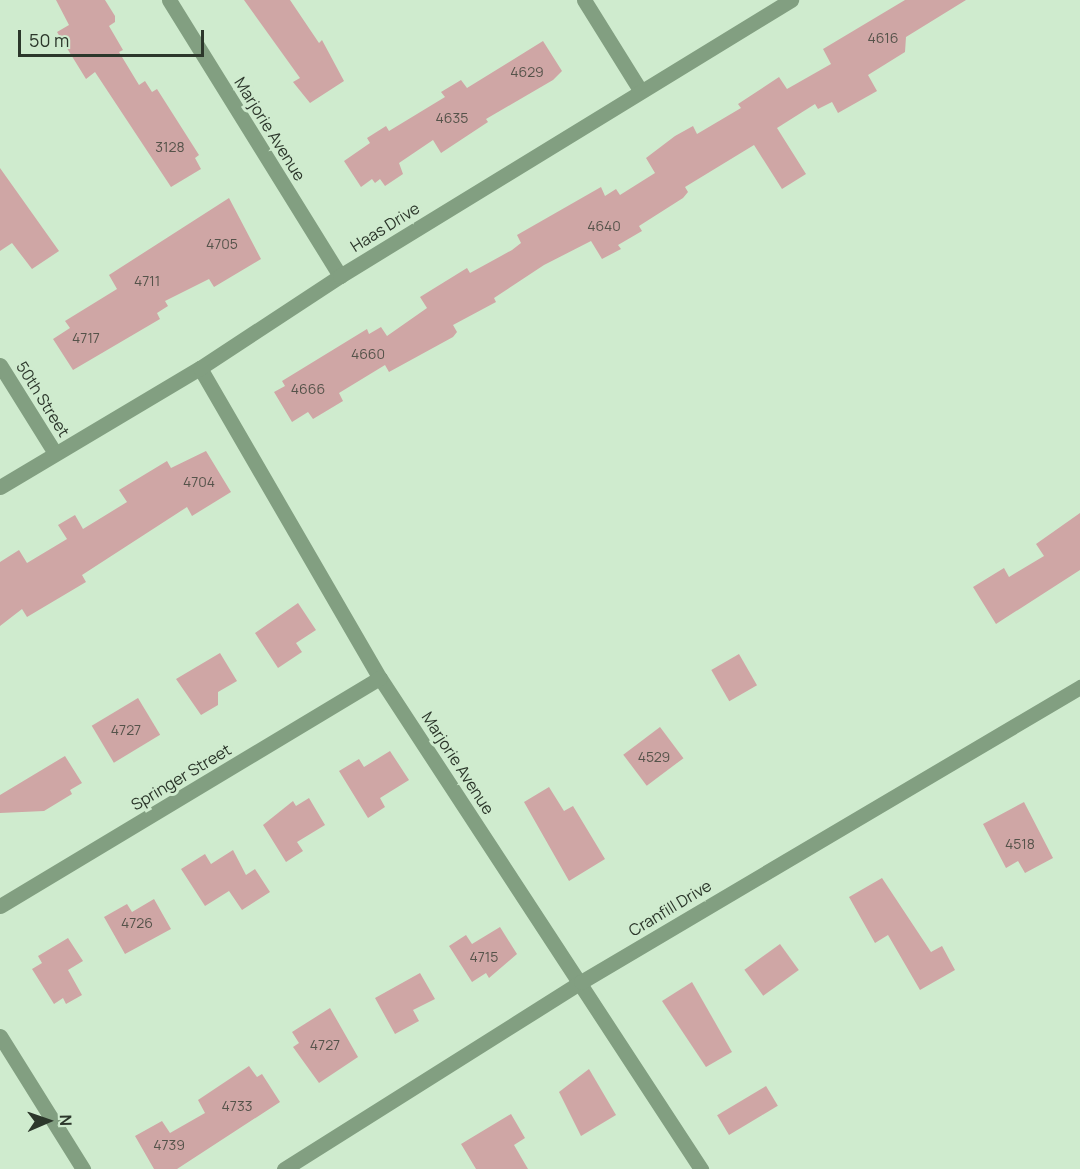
<!DOCTYPE html>
<style>
body{margin:0}
#map{position:relative;width:1080px;height:1169px;overflow:hidden;background:#cfebce;font-family:Manrope,sans-serif}
div>[style]{position:absolute}
.building>*{inset:0;background:#cfa6a5;transform-origin:0 0}
.minor>*{height:15px;margin:-7.5px;padding:0 7.5px;transform-origin:7.5px;border-radius:7.5px;background:#829f81}
span{translate:-50% -50%;white-space:nowrap;text-align:center;line-height:1.15;-webkit-text-stroke:6px #cfebce;paint-order:stroke}
.number-label{font-size:14px;color:#55534a}
.number-label span{-webkit-text-stroke-width:0}
.street-label{font-size:16px;color:#2c372b}
.north{position:absolute;left:18px;top:1091px;width:60px;height:60px;-webkit-text-stroke:4px #cfebce;paint-order:stroke;rotate:88deg;font-size:16px;font-weight:700;line-height:24px;text-align:center;color:#2c372b}
.north::after{content:'';display:block;margin:auto;width:21px;height:27px;background:#2c372b;clip-path:polygon(50% 0,100% 100%,50% 72%,0 100%)}
.scale{position:absolute;left:18px;top:30px;width:186px;height:27px;box-sizing:border-box;border:3px solid #2c372b;border-top:0;padding-left:8px;font-size:18px;line-height:21px;white-space:nowrap;color:#2c372b;-webkit-text-stroke:4px #cfebce;paint-order:stroke}
</style>
<div id="map">
<div class="building">
<i style="clip-path:polygon(56px 0,105px 0,115px 16px,115px 22px,109px 26px,123px 50px,119px 52px,139px 85px,145px 81px,152px 92px,157px 89px,199px 155px,195px 158px,201px 169px,171px 187px,95px 72px,86px 79px,57px 32px,69px 25px)"></i>
<i style="clip-path:polygon(244px 0,290px 0,319px 43px,322px 40px,344px 81px,310px 103px,293px 82px,300px 78px)"></i>
<i style="clip-path:polygon(905px 0,966px 0,906px 37px,905px 52px,868px 75px,877px 91px,838px 113px,832px 102px,818px 109px,815px 104px,777px 128px,806px 174px,782px 189px,754px 145px,685px 187px,688px 192px,683px 198px,639px 226px,642px 231px,618px 245px,621px 249px,602px 259px,591px 241px,544px 265px,494px 298px,496px 302px,453px 325px,457px 332px,453px 337px,389px 372px,385px 365px,339px 393px,343px 401px,313px 419px,308px 412px,292px 422px,274px 392px,285px 386px,282px 381px,367px 329px,369px 334px,381px 327px,387px 336px,427px 308px,420px 297px,467px 268px,470px 273px,512px 250px,521px 243px,517px 235px,601px 187px,605px 196px,616px 189px,620px 195px,655px 173px,646px 158px,675px 136px,693px 126px,697px 134px,741px 108px,738px 104px,779px 77px,787px 89px,831px 64px,823px 49px)"></i>
<i style="clip-path:polygon(543px 41px,562px 71px,553px 80px,486px 119px,488px 122px,441px 153px,433px 140px,399px 163px,403px 174px,385px 186px,380px 179px,375px 183px,372px 179px,361px 187px,344px 161px,370px 143px,367px 138px,386px 126px,389px 131px,445px 97px,441px 92px,461px 80px,467px 88px)"></i>
<i style="clip-path:polygon(0 168px,59px 251px,32px 269px,12px 243px,0 251px)"></i>
<i style="clip-path:polygon(229px 198px,261px 259px,214px 287px,209px 279px,165px 301px,168px 306px,157px 313px,160px 319px,73px 370px,53px 339px,70px 328px,65px 321px,117px 289px,109px 275px)"></i>
<i style="clip-path:polygon(206px 451px,231px 492px,192px 516px,187px 507px,82px 575px,86px 582px,27px 617px,22px 609px,0 626px,0 562px,19px 550px,27px 563px,67px 539px,58px 525px,75px 515px,83px 529px,127px 502px,119px 490px,167px 461px,171px 468px)"></i>
<i style="clip-path:polygon(1080px 513px,1080px 570px,996px 624px,973px 587px,1004px 568px,1009px 577px,1044px 556px,1036px 544px)"></i>
<i style="clip-path:polygon(298px 603px,316px 630px,296px 643px,302px 652px,278px 668px,255px 633px)"></i>
<i style="clip-path:polygon(220px 653px,237px 681px,218px 692px,218px 705px,201px 715px,176px 679px)"></i>
<i style="left:739px;top:654px;width:36px;height:32px;rotate:60deg"></i>
<i style="left:138px;top:698px;width:43px;height:54px;rotate:59deg"></i>
<i style="left:660px;top:727px;width:39px;height:46px;rotate:53deg"></i>
<i style="clip-path:polygon(390px 751px,409px 780px,380px 798px,385px 807px,368px 818px,339px 771px,359px 759px,364px 767px)"></i>
<i style="clip-path:polygon(65px 756px,82px 783px,70px 790px,72px 794px,44px 811px,0 813px,0 795px)"></i>
<i style="clip-path:polygon(549px 787px,564px 811px,573px 806px,605px 859px,569px 881px,524px 802px)"></i>
<i style="clip-path:polygon(309px 798px,325px 825px,297px 842px,303px 851px,286px 862px,263px 825px,293px 801px,296px 806px)"></i>
<i style="clip-path:polygon(1024px 802px,1053px 858px,1025px 873px,1018px 861px,1006px 868px,983px 824px)"></i>
<i style="clip-path:polygon(233px 850px,246px 875px,255px 869px,270px 892px,242px 910px,229px 891px,205px 906px,181px 869px,205px 854px,211px 864px)"></i>
<i style="clip-path:polygon(882px 878px,931px 952px,942px 946px,955px 970px,920px 990px,888px 935px,875px 943px,849px 897px)"></i>
<i style="clip-path:polygon(154px 899px,171px 929px,125px 954px,104px 917px,127px 904px,132px 912px)"></i>
<i style="clip-path:polygon(500px 927px,517px 954px,489px 978px,486px 973px,472px 982px,449px 946px,466px 935px,472px 944px)"></i>
<i style="clip-path:polygon(68px 938px,83px 961px,68px 970px,82px 995px,66px 1004px,63px 998px,54px 1004px,32px 969px,42px 963px,38px 956px)"></i>
<i style="left:780px;top:944px;width:32px;height:44px;rotate:54deg"></i>
<i style="clip-path:polygon(420px 973px,435px 999px,413px 1010px,419px 1021px,395px 1034px,375px 998px)"></i>
<i style="clip-path:polygon(692px 982px,732px 1052px,706px 1067px,662px 1001px)"></i>
<i style="clip-path:polygon(330px 1008px,358px 1057px,319px 1083px,293px 1047px,299px 1043px,292px 1032px)"></i>
<i style="clip-path:polygon(249px 1066px,257px 1077px,262px 1074px,280px 1102px,177px 1169px,154px 1169px,135px 1136px,162px 1121px,170px 1133px,205px 1113px,198px 1100px)"></i>
<i style="clip-path:polygon(589px 1069px,616px 1115px,581px 1136px,559px 1092px)"></i>
<i style="left:766px;top:1086px;width:23px;height:57px;rotate:59deg"></i>
<i style="clip-path:polygon(511px 1114px,525px 1138px,514px 1145px,528px 1169px,476px 1169px,461px 1144px)"></i>
</div>
<div class="minor">
<i style="left:169px;top:0;width:325px;rotate:58.2deg"></i>
<i style="left:584px;top:0;width:106px;rotate:58.1deg"></i>
<i style="left:0;top:365px;width:104px;rotate:58deg"></i>
<i style="left:200px;top:368px;width:358px;rotate:59.9deg"></i>
<i style="left:380px;top:678px;width:587px;rotate:56.82deg"></i>
<i style="left:0;top:487px;width:233px;rotate:-30.8deg"></i>
<i style="left:200px;top:368px;width:168px;rotate:-33.3deg"></i>
<i style="left:340px;top:276px;width:529px;rotate:-31.47deg"></i>
<i style="left:0;top:906px;width:443px;rotate:-31deg"></i>
<i style="left:0;top:1036px;width:157px;rotate:58deg"></i>
<i style="left:284px;top:1169px;width:351px;rotate:-32.2deg"></i>
<i style="left:581px;top:982px;width:580px;rotate:-30.59deg"></i>
</div>
<div class="number-label">
<span style="left:883px;top:38px">4616</span>
<span style="left:527px;top:72px">4629</span>
<span style="left:452px;top:118px">4635</span>
<span style="left:170px;top:147px">3128</span>
<span style="left:604px;top:226px">4640</span>
<span style="left:222px;top:244px">4705</span>
<span style="left:147px;top:281px">4711</span>
<span style="left:86px;top:338px">4717</span>
<span style="left:368px;top:354px">4660</span>
<span style="left:308px;top:389px">4666</span>
<span style="left:199px;top:482px">4704</span>
<span style="left:126px;top:730px">4727</span>
<span style="left:654px;top:757px">4529</span>
<span style="left:1020px;top:844px">4518</span>
<span style="left:137px;top:923px">4726</span>
<span style="left:484px;top:957px">4715</span>
<span style="left:325px;top:1045px">4727</span>
<span style="left:237px;top:1106px">4733</span>
<span style="left:169px;top:1145px">4739</span>
</div>
<div class="street-label">
<span style="left:270px;top:129px;rotate:58deg">Marjorie Avenue</span>
<span style="left:385px;top:227px;rotate:-32deg">Haas Drive</span>
<span style="left:43px;top:399px;rotate:58deg">50th Street</span>
<span style="left:458px;top:763px;rotate:57deg">Marjorie Avenue</span>
<span style="left:181px;top:777px;rotate:-31deg">Springer Street</span>
<span style="left:670px;top:908px;rotate:-31deg">Cranfill Drive</span>
</div>
<div class="north">N</div>
<div class="scale">50 m</div>
</div>
